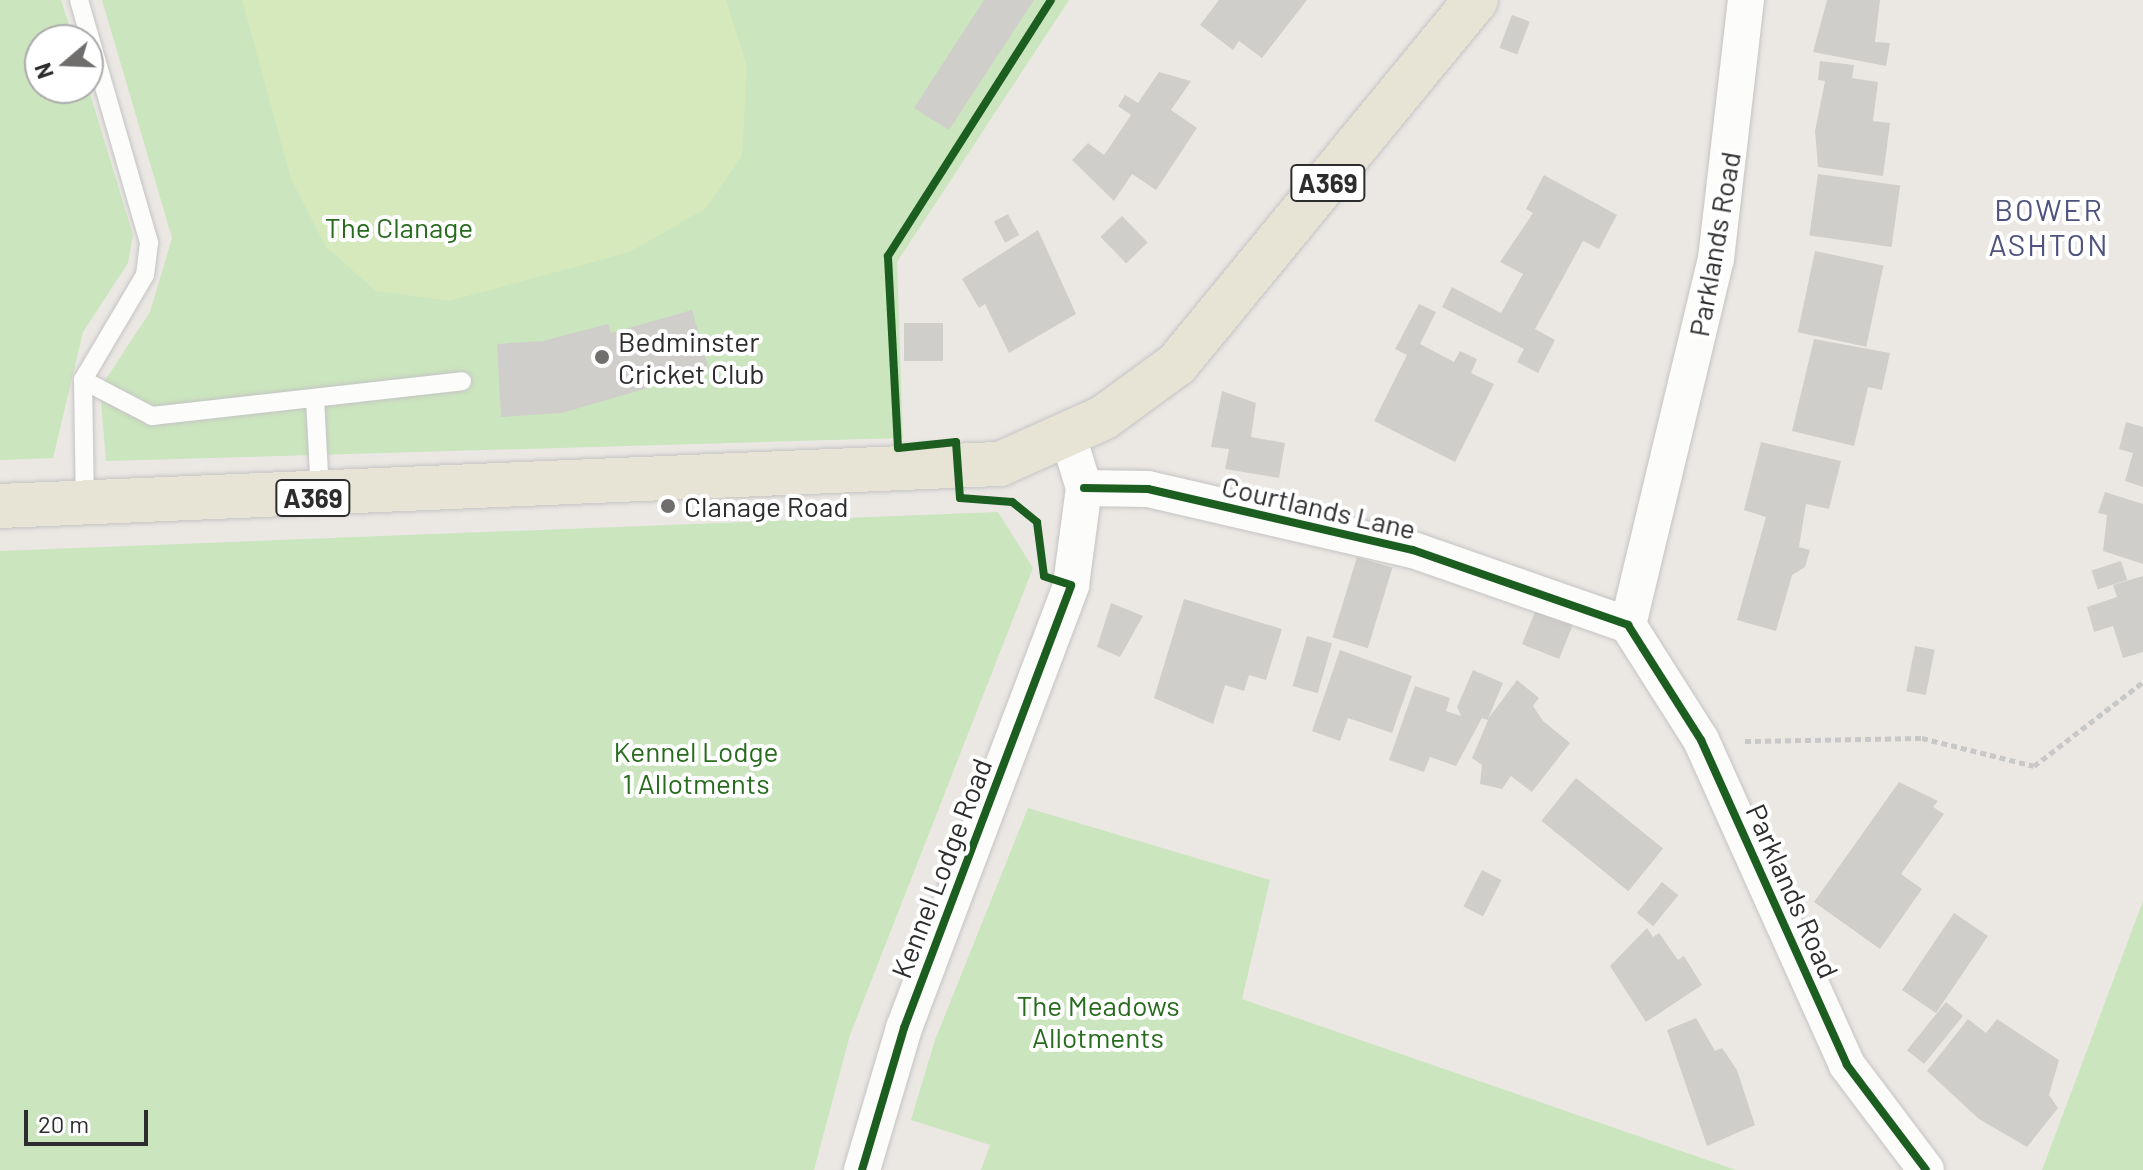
<!DOCTYPE html>
<style>
body{margin:0}
#map{position:relative;width:2143px;height:1170px;overflow:hidden;background:#ebe8e4;font-family:Barlow,sans-serif}
div>[style]{position:absolute}
.green>*{inset:0;background:#cbe5be}
.pitch>*{inset:0;background:#d5e9bc}
.building>*{inset:0;background:#d0cecb;transform-origin:0 0}
.path>*{height:5px;margin-top:-2.5px;transform-origin:0;background:repeating-linear-gradient(90deg,#c8c8c8 0 6px,transparent 0 10px)}
.roads{filter:drop-shadow(0 0 2px #c5c4c4) drop-shadow(0 0 2px #c5c4c4)}
.lane>*{height:18px;margin:-9px;padding:0 9px;transform-origin:9px;border-radius:9px;background:#fcfcfb}
.street>*{height:36px;margin:-18px;padding:0 18px;transform-origin:18px;border-radius:18px;background:#fcfcfb}
.primary>*{height:44px;margin:-22px;padding:0 22px;transform-origin:22px;border-radius:22px;background:#e7e4d6}
.cycleway>*{height:8px;margin:-4px;padding:0 4px;transform-origin:4px;border-radius:4px;background:#1b5e20}
.dots>*{width:22px;height:22px;translate:-50% -50%;box-sizing:border-box;border:4px solid #fff;border-radius:50%}
span{translate:-50% -50%;white-space:nowrap;text-align:center;line-height:1.15;-webkit-text-stroke:8px #fff;paint-order:stroke}
.shield-label span{padding:2px 6px;background:#fff;border:2px solid;border-radius:6px;-webkit-text-stroke-width:0}
.shield-label{font-size:26px;color:#2d2d2d;font-weight:700}
.park-label{font-size:28px;color:#276b1d}
.street-label{font-size:28px;color:#2d2d2d}
.poi-label{font-size:28px;color:#2d2d2d}
.left{translate:0 -50%;text-align:left}
.neighbourhood-label{font-size:30px;color:#4e537e;letter-spacing:2px}
.north{position:absolute;left:24px;top:24px;width:80px;height:80px;box-sizing:border-box;background:#fff;border:2px solid #ababab;border-radius:50%;rotate:251deg;font-size:22px;font-weight:700;line-height:32px;text-align:center;color:#2d2d2d}
.north::after{content:'';display:block;margin:auto;width:28px;height:36px;background:#706e6d;clip-path:polygon(50% 0,100% 100%,50% 72%,0 100%)}
.scale{position:absolute;left:24px;top:1110px;width:124px;height:36px;box-sizing:border-box;border:4px solid #2d2d2d;border-top:0;padding-left:10px;font-size:24px;line-height:28px;white-space:nowrap;color:#2d2d2d;-webkit-text-stroke:6px #fff;paint-order:stroke}
</style>
<div id="map">
<div class="green">
<i style="clip-path:polygon(0 0,61px 0,74px 40px,40px 40px,40px 88px,88px 87px,133px 235px,128px 263px,83px 332px,53px 458px,0 460px)"></i>
<i style="clip-path:polygon(102px 0,1069px 0,897px 262px,903px 438px,106px 461px,100px 388px,150px 312px,172px 238px)"></i>
<i style="clip-path:polygon(998px 512px,1033px 568px,850px 1035px,814px 1170px,0 1170px,0 551px)"></i>
<i style="clip-path:polygon(1028px 808px,1270px 880px,1242px 999px,1736px 1170px,981px 1170px,990px 1145px,911px 1120px,935px 1040px)"></i>
<i style="clip-path:polygon(2143px 901px,2143px 1170px,2042px 1170px,2077px 1077px)"></i>
</div>
<div class="pitch">
<i style="clip-path:polygon(242px 0,726px 0,747px 66px,742px 156px,706px 208px,630px 252px,449px 301px,376px 291px,326px 247px,291px 179px)"></i>
</div>
<div class="building">
<i style="clip-path:polygon(984px 0,1034px 0,949px 130px,914px 108px)"></i>
<i style="clip-path:polygon(1219px 0,1307px 0,1262px 58px,1239px 41px,1233px 50px,1200px 25px)"></i>
<i style="clip-path:polygon(1827px 0,1880px 0,1875px 42px,1890px 43px,1886px 66px,1813px 52px)"></i>
<i style="left:1512px;top:15px;width:19px;height:35px;rotate:21deg"></i>
<i style="clip-path:polygon(1820px 61px,1854px 65px,1852px 78px,1878px 82px,1873px 121px,1890px 123px,1883px 176px,1818px 167px,1815px 131px,1825px 81px,1818px 80px)"></i>
<i style="clip-path:polygon(1159px 72px,1191px 81px,1171px 110px,1197px 128px,1156px 190px,1132px 174px,1114px 201px,1072px 160px,1088px 143px,1104px 155px,1131px 115px,1118px 106px,1125px 95px,1138px 103px)"></i>
<i style="left:1818px;top:174px;width:83px;height:62px;rotate:8deg"></i>
<i style="clip-path:polygon(1544px 175px,1617px 215px,1599px 249px,1583px 241px,1535px 329px,1555px 340px,1538px 373px,1517px 362px,1524px 349px,1442px 307px,1452px 287px,1501px 313px,1523px 274px,1500px 262px,1533px 213px,1526px 209px)"></i>
<i style="left:1008px;top:214px;width:24px;height:16px;rotate:62deg"></i>
<i style="left:1122px;top:216px;width:37px;height:30px;rotate:46deg"></i>
<i style="clip-path:polygon(1038px 230px,1076px 314px,1009px 353px,985px 304px,979px 308px,962px 279px)"></i>
<i style="left:1815px;top:251px;width:70px;height:83px;rotate:12deg"></i>
<i style="clip-path:polygon(1419px 304px,1436px 312px,1420px 344px,1454px 362px,1460px 351px,1477px 359px,1471px 373px,1494px 384px,1455px 462px,1374px 421px,1407px 355px,1395px 349px)"></i>
<i style="clip-path:polygon(692px 310px,709px 370px,562px 413px,501px 417px,497px 344px,543px 341px,608px 324px,611px 333px)"></i>
<i style="left:904px;top:323px;width:39px;height:38px"></i>
<i style="clip-path:polygon(1814px 339px,1890px 353px,1882px 390px,1868px 387px,1854px 446px,1792px 431px)"></i>
<i style="clip-path:polygon(1222px 391px,1256px 403px,1251px 437px,1285px 443px,1279px 478px,1225px 469px,1229px 449px,1211px 447px)"></i>
<i style="clip-path:polygon(2126px 422px,2143px 427px,2143px 487px,2125px 481px,2133px 453px,2119px 449px)"></i>
<i style="clip-path:polygon(1761px 442px,1841px 461px,1829px 509px,1806px 504px,1799px 547px,1810px 550px,1805px 567px,1792px 575px,1776px 631px,1737px 620px,1766px 517px,1744px 510px)"></i>
<i style="clip-path:polygon(2105px 492px,2143px 504px,2143px 564px,2103px 551px,2107px 515px,2098px 513px)"></i>
<i style="left:1357px;top:557px;width:37px;height:84px;rotate:17deg"></i>
<i style="left:2121px;top:561px;width:20px;height:31px;rotate:72deg"></i>
<i style="clip-path:polygon(2143px 576px,2143px 652px,2123px 658px,2113px 626px,2094px 632px,2087px 607px,2117px 597px,2113px 585px)"></i>
<i style="clip-path:polygon(1184px 599px,1282px 629px,1266px 680px,1249px 675px,1244px 691px,1225px 685px,1213px 724px,1154px 698px)"></i>
<i style="clip-path:polygon(1111px 603px,1143px 616px,1120px 657px,1097px 647px)"></i>
<i style="left:1537px;top:607px;width:40px;height:40px;rotate:22deg"></i>
<i style="left:1307px;top:636px;width:26px;height:52px;rotate:16deg"></i>
<i style="left:1915px;top:646px;width:20px;height:46px;rotate:11deg"></i>
<i style="clip-path:polygon(1340px 650px,1412px 676px,1392px 733px,1348px 718px,1340px 741px,1312px 731px)"></i>
<i style="clip-path:polygon(1473px 670px,1503px 683px,1488px 719px,1517px 680px,1539px 698px,1533px 706px,1543px 721px,1570px 743px,1532px 792px,1511px 776px,1502px 789px,1480px 784px,1482px 765px,1472px 758px,1488px 720px,1482px 718px,1456px 766px,1430px 757px,1424px 772px,1389px 760px,1415px 686px,1450px 698px,1446px 711px,1461px 716px,1457px 707px)"></i>
<i style="left:1576px;top:778px;width:112px;height:55px;rotate:39deg"></i>
<i style="clip-path:polygon(1899px 782px,1938px 801px,1933px 807px,1944px 814px,1901px 874px,1922px 889px,1880px 949px,1814px 902px)"></i>
<i style="left:1482px;top:870px;width:22px;height:41px;rotate:27deg"></i>
<i style="left:1662px;top:882px;width:21px;height:40px;rotate:39deg"></i>
<i style="left:1954px;top:913px;width:41px;height:93px;rotate:34deg"></i>
<i style="clip-path:polygon(1647px 928px,1653px 937px,1659px 933px,1678px 960px,1684px 956px,1702px 985px,1646px 1022px,1610px 966px)"></i>
<i style="left:1946px;top:1002px;width:22px;height:62px;rotate:39deg"></i>
<i style="clip-path:polygon(1696px 1018px,1715px 1051px,1722px 1048px,1737px 1070px,1755px 1125px,1707px 1146px,1667px 1030px)"></i>
<i style="clip-path:polygon(1968px 1019px,1986px 1033px,1997px 1019px,2059px 1060px,2049px 1095px,2058px 1108px,2027px 1147px,1979px 1119px,1927px 1071px)"></i>
</div>
<div class="path">
<i style="left:1745px;top:741px;width:177px;rotate:-1deg"></i>
<i style="left:1922px;top:738px;width:115px;rotate:14deg"></i>
<i style="left:2034px;top:766px;width:138px;rotate:-37.6deg"></i>
</div>
<div class="roads">
<div class="lane">
<i style="left:79px;top:0;width:253px;rotate:73.9deg"></i>
<i style="left:149px;top:243px;width:32px;rotate:97deg"></i>
<i style="left:145px;top:275px;width:122px;rotate:120.6deg"></i>
<i style="left:83px;top:380px;width:124px;rotate:89.1deg"></i>
<i style="left:83px;top:380px;width:78px;rotate:27.6deg"></i>
<i style="left:152px;top:416px;width:312px;rotate:-6.4deg"></i>
<i style="left:315px;top:398px;width:97px;rotate:87deg"></i>
</div>
<div class="street">
<i style="left:1084px;top:488px;width:64px;rotate:0.9deg"></i>
<i style="left:1148px;top:489px;width:272px;rotate:13deg"></i>
<i style="left:1413px;top:550px;width:228px;rotate:19.2deg"></i>
<i style="left:1628px;top:625px;width:136px;rotate:57.6deg"></i>
<i style="left:1701px;top:740px;width:356px;rotate:65.8deg"></i>
<i style="left:1847px;top:1065px;width:131px;rotate:53deg"></i>
<i style="left:1628px;top:625px;width:376px;rotate:-76.5deg"></i>
<i style="left:1716px;top:259px;width:261px;rotate:-83.4deg"></i>
<i style="left:862px;top:1170px;width:148px;rotate:-73.5deg"></i>
<i style="left:904px;top:1028px;width:473px;rotate:-69.3deg"></i>
<i style="left:1071px;top:585px;width:98px;rotate:-82.4deg"></i>
<i style="left:1084px;top:488px;width:54px;rotate:-107.1deg"></i>
</div>
<div class="primary">
<i style="left:0;top:506px;width:1001px;rotate:-2.41deg"></i>
<i style="left:1000px;top:464px;width:113px;rotate:-24.1deg"></i>
<i style="left:1103px;top:418px;width:92px;rotate:-36.1deg"></i>
<i style="left:1177px;top:364px;width:471px;rotate:-50.6deg"></i>
</div>
</div>
<div class="cycleway">
<i style="left:1084px;top:488px;width:64px;rotate:0.9deg"></i>
<i style="left:1148px;top:489px;width:272px;rotate:13deg"></i>
<i style="left:1413px;top:550px;width:228px;rotate:19.2deg"></i>
<i style="left:1628px;top:625px;width:136px;rotate:57.6deg"></i>
<i style="left:1701px;top:740px;width:356px;rotate:65.8deg"></i>
<i style="left:1847px;top:1065px;width:131px;rotate:53deg"></i>
<i style="left:862px;top:1170px;width:148px;rotate:-73.5deg"></i>
<i style="left:904px;top:1028px;width:473px;rotate:-69.3deg"></i>
<i style="left:1071px;top:585px;width:28px;rotate:-162deg"></i>
<i style="left:1044px;top:576px;width:54px;rotate:-97.4deg"></i>
<i style="left:1037px;top:522px;width:32px;rotate:-141deg"></i>
<i style="left:1012px;top:502px;width:52px;rotate:-175.6deg"></i>
<i style="left:960px;top:498px;width:56px;rotate:-94.1deg"></i>
<i style="left:956px;top:442px;width:58px;rotate:174.1deg"></i>
<i style="left:898px;top:448px;width:192px;rotate:-93deg"></i>
<i style="left:888px;top:256px;width:303px;rotate:-57.5deg"></i>
</div>
<div class="dots">
<i style="left:602px;top:357px;background:#706e6d"></i>
<i style="left:668px;top:506px;background:#706e6d"></i>
</div>
<div class="shield-label">
<span style="left:1328px;top:183px">A369</span>
<span style="left:313px;top:498px">A369</span>
</div>
<div class="park-label">
<span style="left:399px;top:227px">The Clanage</span>
<span style="left:696px;top:767px">Kennel Lodge<br>1 Allotments</span>
<span style="left:1098px;top:1021px">The Meadows<br>Allotments</span>
</div>
<div class="street-label">
<span style="left:1714px;top:244px;rotate:-80deg">Parklands Road</span>
<span style="left:1319px;top:507px;rotate:13deg">Courtlands Lane</span>
<span style="left:941px;top:868px;rotate:-69deg">Kennel Lodge Road</span>
<span style="left:1793px;top:891px;rotate:66deg">Parklands Road</span>
</div>
<div class="poi-label">
<span class="left" style="left:618px;top:357px">Bedminster<br>Cricket Club</span>
<span class="left" style="left:684px;top:506px">Clanage Road</span>
</div>
<div class="neighbourhood-label">
<span style="left:2049px;top:226px">BOWER<br>ASHTON</span>
</div>
<div class="north">N</div>
<div class="scale">20 m</div>
</div>
